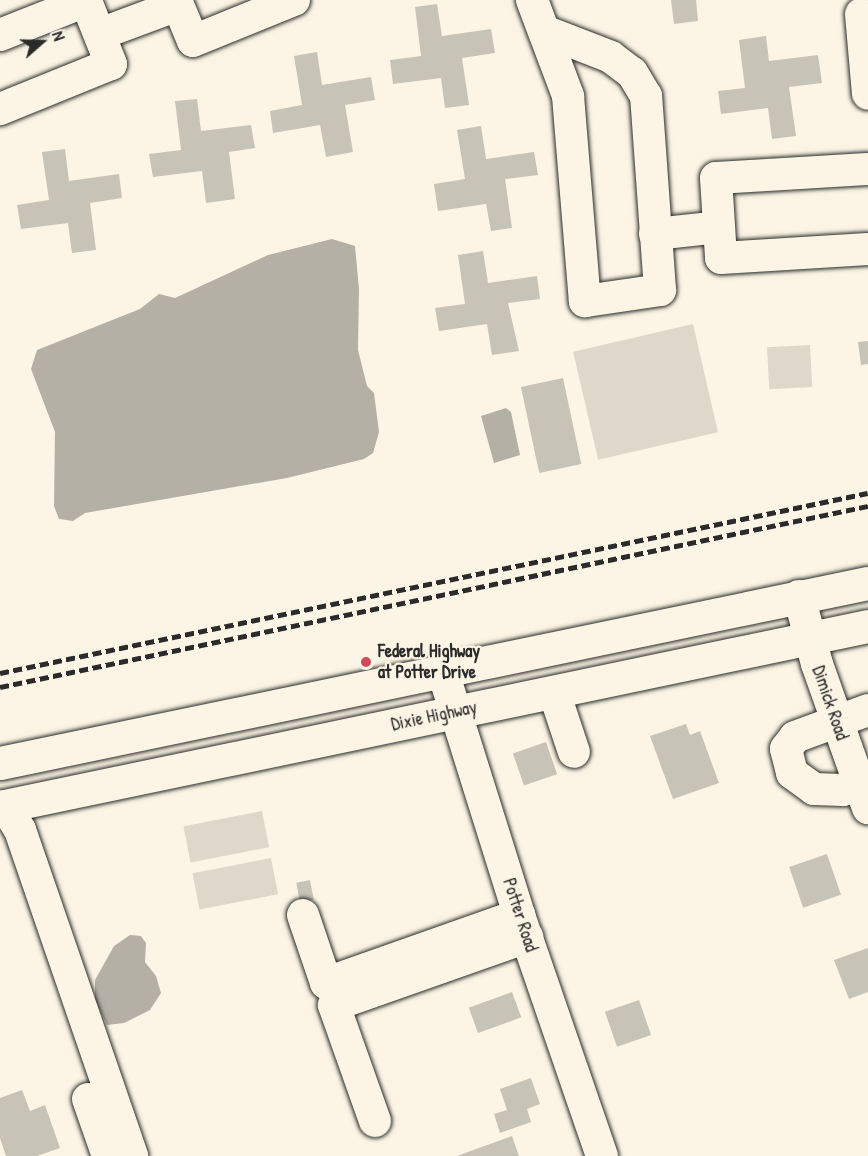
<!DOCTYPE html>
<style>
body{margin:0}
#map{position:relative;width:868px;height:1156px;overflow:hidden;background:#fcf5e5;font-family:"Patrick Hand",sans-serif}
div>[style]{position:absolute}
.green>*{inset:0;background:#ded8ca;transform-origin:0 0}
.water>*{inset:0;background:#b4b0a5}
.building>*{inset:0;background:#c8c3b7;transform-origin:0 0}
.roads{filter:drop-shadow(0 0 2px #2b2b2b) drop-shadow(0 0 2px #2b2b2b)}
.minor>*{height:32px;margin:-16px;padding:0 16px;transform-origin:16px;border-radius:16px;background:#fcf5e5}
.major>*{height:33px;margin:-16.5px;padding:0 16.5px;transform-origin:16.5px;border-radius:16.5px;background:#fcf5e5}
.rail>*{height:4.5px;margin-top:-2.25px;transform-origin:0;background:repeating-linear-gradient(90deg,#2b2b2b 0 9px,transparent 0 13.5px)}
.dots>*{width:16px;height:16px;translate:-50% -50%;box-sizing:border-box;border:3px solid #fcf5e5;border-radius:50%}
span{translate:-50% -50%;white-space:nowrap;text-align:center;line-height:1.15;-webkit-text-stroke:4.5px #fcf5e5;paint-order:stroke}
.poi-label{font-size:18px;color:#2b2b2b;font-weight:700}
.left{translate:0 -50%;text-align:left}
.street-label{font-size:18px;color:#2b2b2b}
.north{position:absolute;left:12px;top:12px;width:60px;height:60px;-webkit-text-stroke:4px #fcf5e5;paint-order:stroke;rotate:70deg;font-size:16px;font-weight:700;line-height:24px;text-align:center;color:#2b2b2b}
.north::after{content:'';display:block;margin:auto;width:21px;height:27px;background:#2b2b2b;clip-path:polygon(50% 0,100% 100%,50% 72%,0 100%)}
</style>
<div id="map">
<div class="green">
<i style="left:693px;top:324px;width:111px;height:123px;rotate:77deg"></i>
<i style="left:810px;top:345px;width:42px;height:43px;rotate:87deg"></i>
<i style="left:262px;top:811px;width:37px;height:80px;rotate:79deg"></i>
<i style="left:271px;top:858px;width:37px;height:80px;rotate:79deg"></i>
</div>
<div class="water">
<i style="clip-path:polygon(332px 239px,355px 246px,359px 289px,358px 350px,367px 386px,374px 393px,379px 432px,373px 453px,364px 459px,287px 478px,85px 513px,73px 521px,59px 519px,54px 506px,55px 432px,31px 369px,37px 350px,140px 309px,159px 294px,175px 298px,268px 255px)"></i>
<i style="clip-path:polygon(506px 408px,511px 412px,520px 455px,494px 463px,481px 416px)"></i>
<i style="clip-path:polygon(130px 935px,141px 936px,146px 943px,145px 962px,156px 976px,161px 993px,150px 1010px,124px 1023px,107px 1025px,95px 1000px,95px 980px,114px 946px)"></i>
</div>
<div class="building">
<i style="clip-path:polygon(671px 0,696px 0,698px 21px,674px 24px)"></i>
<i style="clip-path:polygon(437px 4px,442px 36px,491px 29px,495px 53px,462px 58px,469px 105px,445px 108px,441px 78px,393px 84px,390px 60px,421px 56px,415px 7px)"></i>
<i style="clip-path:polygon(766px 36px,769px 61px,818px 55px,822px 83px,789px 87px,796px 136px,772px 139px,768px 108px,721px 114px,718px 91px,745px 88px,739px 40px)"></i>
<i style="clip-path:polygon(317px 52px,322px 85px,371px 77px,375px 100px,345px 105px,353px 152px,326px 157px,320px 125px,273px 133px,270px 111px,302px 105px,294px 56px)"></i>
<i style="clip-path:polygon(197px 99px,201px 131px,251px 125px,255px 148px,229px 152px,235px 199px,206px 203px,202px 171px,153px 177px,149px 154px,181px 150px,175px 101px)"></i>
<i style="clip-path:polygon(481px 126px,486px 159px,534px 152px,538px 175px,505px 179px,512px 228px,491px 231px,486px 204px,438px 211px,434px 184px,465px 179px,457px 130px)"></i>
<i style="clip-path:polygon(65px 149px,69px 181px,119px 174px,122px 198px,90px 203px,96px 250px,72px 253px,68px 223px,21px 229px,17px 205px,49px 200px,42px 152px)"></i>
<i style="clip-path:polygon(483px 251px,488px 283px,537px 276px,540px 299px,508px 303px,519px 351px,492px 355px,487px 324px,439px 331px,435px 308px,465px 304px,458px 255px)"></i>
<i style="clip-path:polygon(868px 341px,868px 364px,861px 365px,858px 342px)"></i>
<i style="left:563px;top:378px;width:88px;height:43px;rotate:78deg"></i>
<i style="clip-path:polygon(686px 724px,690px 735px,700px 731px,719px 783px,673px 799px,650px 736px)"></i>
<i style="left:546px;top:742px;width:34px;height:35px;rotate:71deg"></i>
<i style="left:827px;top:854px;width:43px;height:40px;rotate:71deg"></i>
<i style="left:310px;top:880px;width:20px;height:14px;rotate:79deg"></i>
<i style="clip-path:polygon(868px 948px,868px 992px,849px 999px,834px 960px)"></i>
<i style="left:512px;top:992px;width:27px;height:46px;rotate:70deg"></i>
<i style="left:639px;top:1000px;width:37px;height:36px;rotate:71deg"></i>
<i style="clip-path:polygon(531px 1078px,540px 1104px,527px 1109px,531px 1122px,500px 1133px,494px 1114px,507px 1110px,500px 1089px)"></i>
<i style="clip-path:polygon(22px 1090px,30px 1111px,45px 1105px,60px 1148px,37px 1156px,6px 1156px,0 1138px,0 1098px)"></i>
<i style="clip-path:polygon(512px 1136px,519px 1156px,457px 1156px)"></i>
</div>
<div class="roads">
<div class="minor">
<i style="left:176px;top:0;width:44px;rotate:67.5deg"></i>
<i style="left:193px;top:41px;width:109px;rotate:-22.1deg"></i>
<i style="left:532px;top:0;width:103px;rotate:69.4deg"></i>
<i style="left:568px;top:96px;width:206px;rotate:85.3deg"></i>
<i style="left:585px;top:301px;width:76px;rotate:-8.3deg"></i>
<i style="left:660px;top:290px;width:195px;rotate:-94.1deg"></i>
<i style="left:646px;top:96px;width:27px;rotate:-121deg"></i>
<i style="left:632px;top:73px;width:26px;rotate:-143deg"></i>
<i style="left:611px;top:57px;width:72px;rotate:-158.8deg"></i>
<i style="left:861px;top:14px;width:80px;rotate:85deg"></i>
<i style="left:100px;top:34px;width:83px;rotate:-20.4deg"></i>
<i style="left:0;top:35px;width:92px;rotate:-21.6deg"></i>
<i style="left:86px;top:1px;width:68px;rotate:68.4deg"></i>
<i style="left:111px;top:64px;width:120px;rotate:157.9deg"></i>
<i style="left:868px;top:169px;width:152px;rotate:176.6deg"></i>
<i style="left:716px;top:178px;width:80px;rotate:86.4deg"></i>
<i style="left:721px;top:258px;width:147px;rotate:-3.5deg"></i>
<i style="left:655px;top:234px;width:64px;rotate:-6.2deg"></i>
<i style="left:799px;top:596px;width:70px;rotate:75.2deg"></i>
<i style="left:817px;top:664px;width:153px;rotate:70.5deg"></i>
<i style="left:443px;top:672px;width:255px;rotate:72.6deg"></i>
<i style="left:519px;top:915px;width:255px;rotate:71deg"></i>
<i style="left:554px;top:692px;width:63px;rotate:71.6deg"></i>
<i style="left:859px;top:784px;width:17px;rotate:159deg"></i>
<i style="left:843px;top:790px;width:29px;rotate:-178deg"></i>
<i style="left:814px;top:789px;width:27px;rotate:-144deg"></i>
<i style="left:792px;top:773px;width:25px;rotate:-104deg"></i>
<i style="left:786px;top:749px;width:15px;rotate:-53deg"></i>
<i style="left:795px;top:737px;width:78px;rotate:-20.3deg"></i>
<i style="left:5px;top:806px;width:28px;rotate:58deg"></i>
<i style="left:20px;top:830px;width:345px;rotate:71deg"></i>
<i style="left:303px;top:915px;width:72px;rotate:71.3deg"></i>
<i style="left:326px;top:983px;width:205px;rotate:-19.4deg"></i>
<i style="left:88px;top:1099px;width:60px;rotate:70.7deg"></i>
<i style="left:375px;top:1121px;width:123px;rotate:-109.5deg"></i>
<i style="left:334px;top:1005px;width:205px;rotate:-19.4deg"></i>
</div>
<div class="major">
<i style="left:0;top:763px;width:886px;rotate:-11.72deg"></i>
<i style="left:0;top:807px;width:887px;rotate:-11.78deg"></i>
</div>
</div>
<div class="rail">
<i style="left:0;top:673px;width:886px;rotate:-11.72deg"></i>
<i style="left:0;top:687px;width:887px;rotate:-11.78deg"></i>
</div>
<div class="dots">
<i style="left:366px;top:662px;background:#d1495b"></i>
</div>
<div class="poi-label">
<span class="left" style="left:378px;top:662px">Federal Highway<br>at Potter Drive</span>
</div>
<div class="street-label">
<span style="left:830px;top:703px;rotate:71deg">Dimick Road</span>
<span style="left:434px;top:716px;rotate:-12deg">Dixie Highway</span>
<span style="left:520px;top:915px;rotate:72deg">Potter Road</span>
</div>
<div class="north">N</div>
</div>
